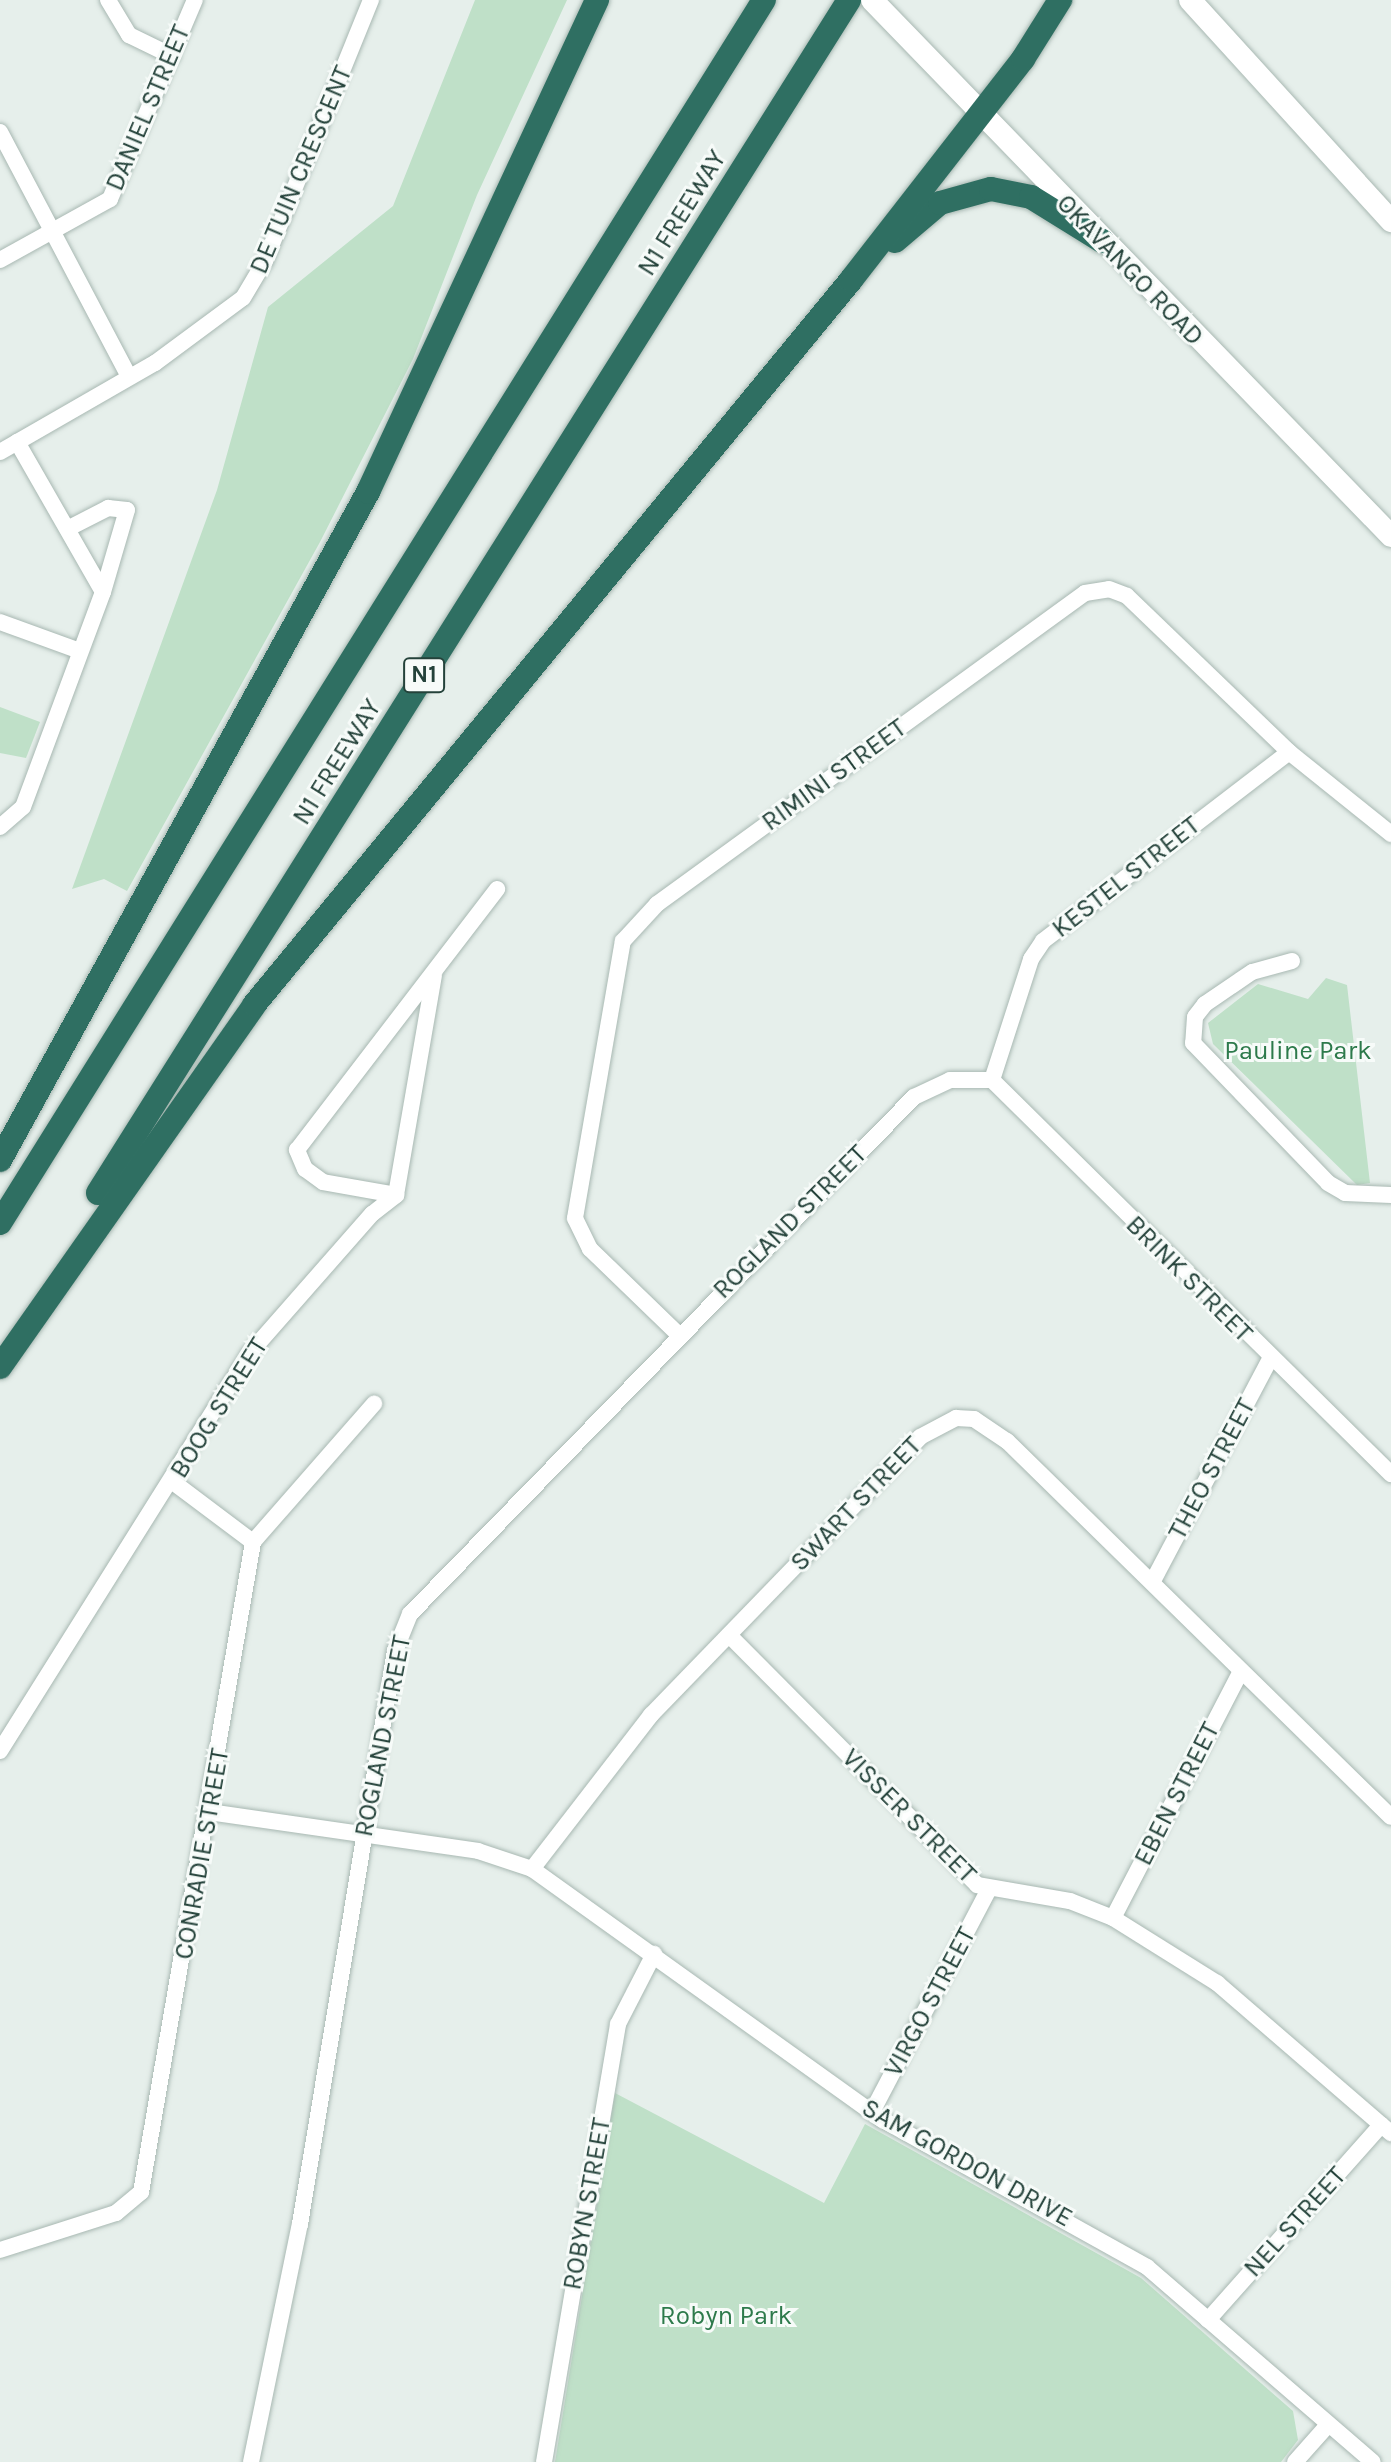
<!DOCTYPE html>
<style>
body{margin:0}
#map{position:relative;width:1391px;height:2462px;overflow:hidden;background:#e6efeb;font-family:Karla,sans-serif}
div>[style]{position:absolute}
.green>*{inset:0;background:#bfe0c8}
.roads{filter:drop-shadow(0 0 2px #a8b8b2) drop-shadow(0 0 2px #a8b8b2)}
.minor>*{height:16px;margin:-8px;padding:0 8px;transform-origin:8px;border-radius:8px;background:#fff}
.secondary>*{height:22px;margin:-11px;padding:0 11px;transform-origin:11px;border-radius:11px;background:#fff}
.motorway>*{height:24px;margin:-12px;padding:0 12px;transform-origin:12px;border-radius:12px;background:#2f6f62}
span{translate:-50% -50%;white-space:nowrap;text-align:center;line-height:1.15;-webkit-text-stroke:6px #f7fbf9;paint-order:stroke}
.shield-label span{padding:2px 6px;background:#f7fbf9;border:2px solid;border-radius:6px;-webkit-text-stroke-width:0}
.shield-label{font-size:24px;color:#24423a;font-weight:700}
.street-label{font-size:26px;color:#24423a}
.park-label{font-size:26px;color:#2d7a4b}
</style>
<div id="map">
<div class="green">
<i style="clip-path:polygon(475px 0,567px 0,477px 195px,413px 359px,320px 542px,127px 891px,104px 879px,72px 889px,217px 490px,268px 307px,393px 206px)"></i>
<i style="clip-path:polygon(0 707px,40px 722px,26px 758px,0 753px)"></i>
<i style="clip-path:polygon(1326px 978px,1347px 985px,1370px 1183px,1357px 1185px,1213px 1044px,1208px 1023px,1258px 984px,1308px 999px)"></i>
<i style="clip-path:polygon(615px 2093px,824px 2203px,865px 2124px,1141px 2278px,1293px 2411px,1298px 2440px,1281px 2462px,555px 2462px)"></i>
</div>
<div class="roads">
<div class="minor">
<i style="left:108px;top:0;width:41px;rotate:59deg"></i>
<i style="left:129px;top:35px;width:48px;rotate:26deg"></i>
<i style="left:0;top:132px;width:277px;rotate:62.2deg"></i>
<i style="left:0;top:260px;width:126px;rotate:-29deg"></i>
<i style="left:110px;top:199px;width:216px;rotate:-66.9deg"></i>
<i style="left:0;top:452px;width:179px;rotate:-29.9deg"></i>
<i style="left:155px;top:363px;width:109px;rotate:-36.5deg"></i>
<i style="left:243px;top:298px;width:43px;rotate:-59.3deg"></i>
<i style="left:265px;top:261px;width:282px;rotate:-67.9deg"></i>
<i style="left:71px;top:527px;width:42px;rotate:-27.2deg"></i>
<i style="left:108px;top:508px;width:19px;rotate:6deg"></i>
<i style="left:127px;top:510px;width:85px;rotate:106.3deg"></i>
<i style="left:0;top:622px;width:85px;rotate:19.9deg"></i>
<i style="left:0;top:827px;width:30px;rotate:-41deg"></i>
<i style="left:23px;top:807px;width:229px;rotate:-69.6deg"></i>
<i style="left:103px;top:592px;width:173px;rotate:-119.8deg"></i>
<i style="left:1292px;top:961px;width:41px;rotate:164.6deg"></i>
<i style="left:1252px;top:972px;width:57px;rotate:145.8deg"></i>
<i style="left:1205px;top:1004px;width:16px;rotate:128deg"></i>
<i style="left:1195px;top:1017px;width:26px;rotate:94deg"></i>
<i style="left:1193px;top:1043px;width:194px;rotate:46deg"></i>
<i style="left:1328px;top:1183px;width:20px;rotate:30deg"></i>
<i style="left:1345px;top:1193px;width:46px;rotate:2.5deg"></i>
<i style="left:992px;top:1080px;width:561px;rotate:44.64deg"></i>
<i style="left:992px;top:1080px;width:127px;rotate:-72.1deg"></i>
<i style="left:1031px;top:959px;width:22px;rotate:-56deg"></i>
<i style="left:1043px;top:941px;width:310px;rotate:-37.5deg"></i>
<i style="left:396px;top:1195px;width:74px;rotate:-169.9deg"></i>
<i style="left:323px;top:1182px;width:22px;rotate:-144deg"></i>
<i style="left:305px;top:1169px;width:21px;rotate:-113deg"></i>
<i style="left:297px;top:1150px;width:329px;rotate:-52.5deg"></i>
<i style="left:679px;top:1335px;width:124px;rotate:-136deg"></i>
<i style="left:590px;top:1249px;width:34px;rotate:-116deg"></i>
<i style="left:575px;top:1218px;width:281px;rotate:-80.2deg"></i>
<i style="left:623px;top:941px;width:50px;rotate:-47.4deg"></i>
<i style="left:657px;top:904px;width:529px;rotate:-36deg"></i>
<i style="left:1085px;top:593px;width:24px;rotate:-9deg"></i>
<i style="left:1109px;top:589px;width:19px;rotate:21deg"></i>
<i style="left:1127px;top:596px;width:225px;rotate:43.9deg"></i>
<i style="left:1289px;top:752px;width:131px;rotate:38.8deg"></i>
<i style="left:173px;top:1482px;width:100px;rotate:36.9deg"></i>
<i style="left:1154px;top:1579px;width:249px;rotate:-62.2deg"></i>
<i style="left:729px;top:1635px;width:352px;rotate:45.2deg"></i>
<i style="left:977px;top:1885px;width:94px;rotate:9.8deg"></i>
<i style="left:1070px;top:1901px;width:46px;rotate:21.6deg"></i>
<i style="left:1113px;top:1918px;width:123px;rotate:32deg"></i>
<i style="left:1217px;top:1983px;width:230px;rotate:40.8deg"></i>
<i style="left:0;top:1751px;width:467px;rotate:-57.9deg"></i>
<i style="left:248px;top:1355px;width:188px;rotate:-48.7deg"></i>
<i style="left:372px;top:1214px;width:31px;rotate:-38deg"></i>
<i style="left:396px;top:1195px;width:223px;rotate:-80.2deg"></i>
<i style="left:209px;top:1812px;width:272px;rotate:8.2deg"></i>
<i style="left:478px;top:1851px;width:57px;rotate:18.4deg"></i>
<i style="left:532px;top:1869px;width:432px;rotate:35.6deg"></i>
<i style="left:883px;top:2120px;width:302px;rotate:29.1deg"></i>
<i style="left:1147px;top:2267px;width:298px;rotate:40.8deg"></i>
<i style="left:532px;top:1869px;width:195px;rotate:-52.3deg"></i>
<i style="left:651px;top:1715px;width:387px;rotate:-45.9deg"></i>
<i style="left:920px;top:1437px;width:41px;rotate:-27.8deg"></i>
<i style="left:956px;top:1418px;width:18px;rotate:3deg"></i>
<i style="left:974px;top:1419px;width:40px;rotate:34deg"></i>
<i style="left:1007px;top:1441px;width:537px;rotate:44.4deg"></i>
<i style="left:1113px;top:1918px;width:278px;rotate:-62.6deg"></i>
<i style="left:872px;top:2112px;width:250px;rotate:-62.3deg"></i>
<i style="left:0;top:2250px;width:122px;rotate:-17.7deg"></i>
<i style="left:116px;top:2213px;width:33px;rotate:-40deg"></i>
<i style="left:141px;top:2192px;width:660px;rotate:-80.22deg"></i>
<i style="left:253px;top:1542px;width:184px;rotate:-48.8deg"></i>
<i style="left:1208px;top:2320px;width:261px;rotate:-48.4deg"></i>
<i style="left:251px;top:2462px;width:243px;rotate:-78.4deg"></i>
<i style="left:300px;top:2224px;width:581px;rotate:-80.59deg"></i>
<i style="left:395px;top:1651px;width:40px;rotate:-68deg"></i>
<i style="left:410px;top:1614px;width:722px;rotate:-45.73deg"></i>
<i style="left:914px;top:1097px;width:40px;rotate:-25deg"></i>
<i style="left:950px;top:1080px;width:42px"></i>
<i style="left:544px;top:2462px;width:444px;rotate:-80.4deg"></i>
<i style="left:618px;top:2024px;width:79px;rotate:-62.8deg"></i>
<i style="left:1295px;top:2462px;width:48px;rotate:-48.4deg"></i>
</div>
<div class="secondary">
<i style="left:872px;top:0;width:746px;rotate:45.92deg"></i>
<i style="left:1190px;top:0;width:299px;rotate:47.7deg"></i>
</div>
<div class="motorway">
<i style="left:895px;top:241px;width:59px;rotate:-40.2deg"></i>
<i style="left:940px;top:203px;width:53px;rotate:-15.4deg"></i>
<i style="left:991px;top:189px;width:41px;rotate:11.3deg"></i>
<i style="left:1031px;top:197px;width:84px;rotate:31.8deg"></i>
<i style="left:0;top:1160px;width:763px;rotate:-61.15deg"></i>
<i style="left:368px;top:492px;width:543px;rotate:-65.04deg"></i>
<i style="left:98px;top:1193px;width:1410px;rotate:-57.81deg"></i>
<i style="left:0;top:1223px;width:1442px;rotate:-58.01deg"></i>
<i style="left:0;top:1367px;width:442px;rotate:-54.9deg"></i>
<i style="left:254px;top:1005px;width:939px;rotate:-50.53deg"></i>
<i style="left:851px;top:280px;width:280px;rotate:-52.1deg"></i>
<i style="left:1023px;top:59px;width:70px;rotate:-57.9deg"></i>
</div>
</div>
<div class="shield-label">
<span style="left:424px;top:675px">N1</span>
</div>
<div class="street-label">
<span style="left:148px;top:108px;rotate:-67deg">DANIEL STREET</span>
<span style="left:301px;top:170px;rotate:-67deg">DE TUIN CRESCENT</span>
<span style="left:682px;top:213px;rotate:-58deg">N1 FREEWAY</span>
<span style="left:1130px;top:270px;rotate:46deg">OKAVANGO ROAD</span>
<span style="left:337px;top:762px;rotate:-58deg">N1 FREEWAY</span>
<span style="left:834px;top:775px;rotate:-36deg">RIMINI STREET</span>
<span style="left:1126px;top:877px;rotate:-38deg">KESTEL STREET</span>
<span style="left:790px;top:1222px;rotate:-45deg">ROGLAND STREET</span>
<span style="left:1189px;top:1279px;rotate:45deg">BRINK STREET</span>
<span style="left:219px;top:1408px;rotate:-58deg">BOOG STREET</span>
<span style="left:1212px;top:1469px;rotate:-62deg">THEO STREET</span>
<span style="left:856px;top:1504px;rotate:-46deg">SWART STREET</span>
<span style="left:383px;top:1736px;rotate:-79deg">ROGLAND STREET</span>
<span style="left:1177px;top:1794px;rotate:-63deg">EBEN STREET</span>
<span style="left:909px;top:1816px;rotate:45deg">VISSER STREET</span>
<span style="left:202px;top:1854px;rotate:-80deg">CONRADIE STREET</span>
<span style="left:930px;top:2002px;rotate:-62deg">VIRGO STREET</span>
<span style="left:967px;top:2163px;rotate:29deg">SAM GORDON DRIVE</span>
<span style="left:587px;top:2204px;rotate:-80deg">ROBYN STREET</span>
<span style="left:1295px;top:2222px;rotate:-48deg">NEL STREET</span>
</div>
<div class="park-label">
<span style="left:1298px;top:1051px">Pauline Park</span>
<span style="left:726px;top:2316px">Robyn Park</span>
</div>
</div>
